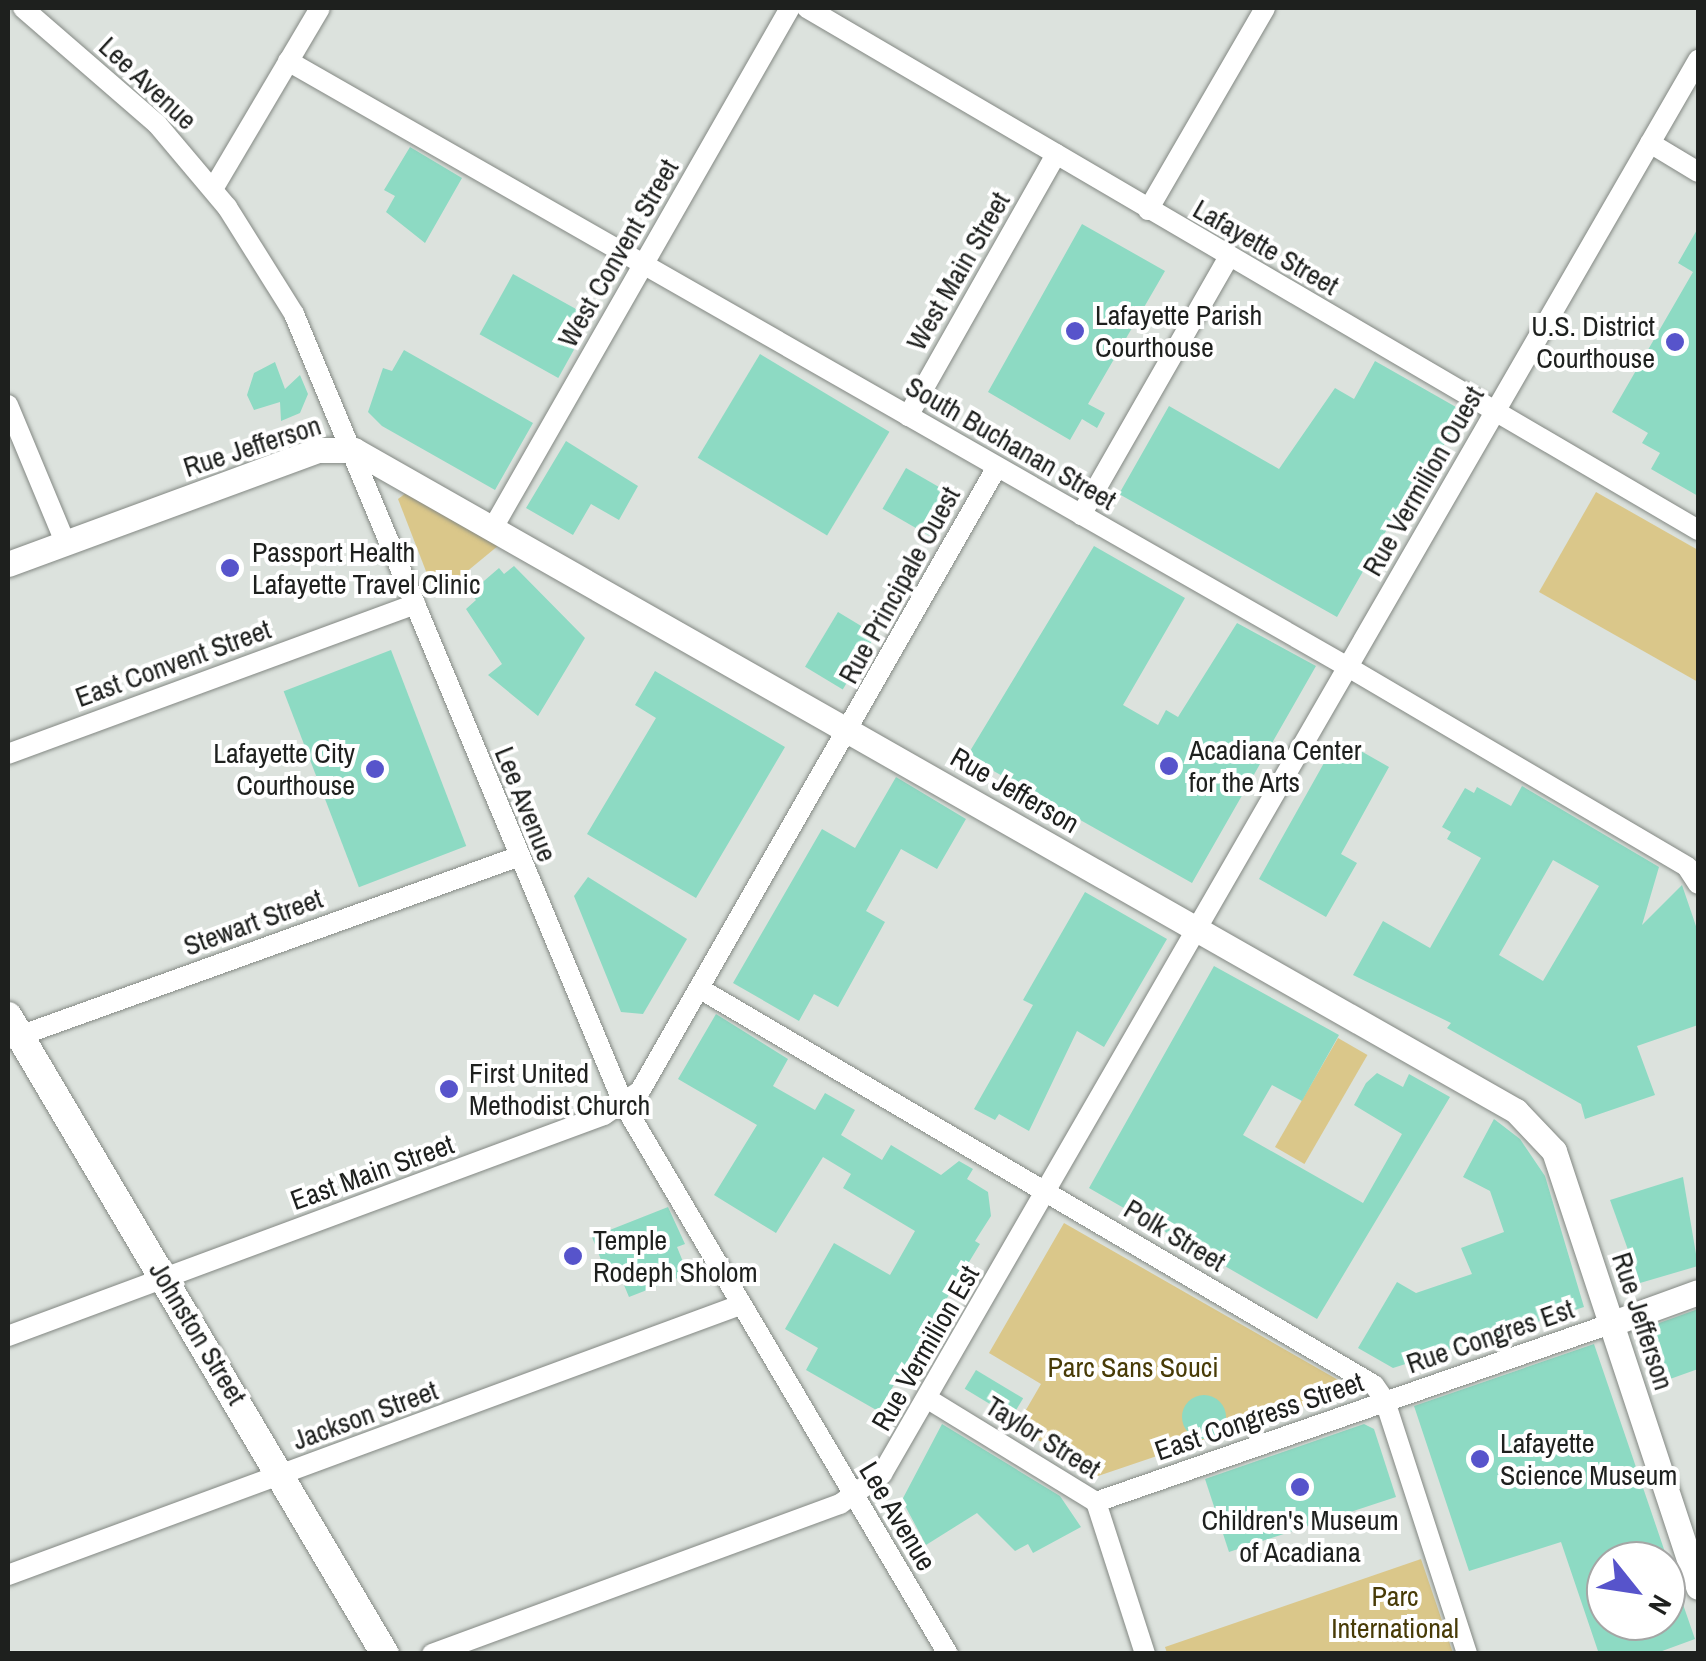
<!DOCTYPE html>
<style>
body{margin:0}
#map{position:relative;width:1706px;height:1661px;overflow:hidden;background:#dce2dd;font-family:"Archivo Narrow",sans-serif}
div>[style]{position:absolute}
.green>*{inset:0;background:#dac78a;transform-origin:0 0}
.building>*{inset:0;background:#8ddac3;transform-origin:0 0}
.round{border-radius:50%}
.roads{filter:drop-shadow(0 0 2px #838883) drop-shadow(0 0 2px #838883)}
.minor>*{height:20px;margin:-10px;padding:0 10px;transform-origin:10px;border-radius:10px;background:#fff}
.tertiary>*{height:25px;margin:-12.5px;padding:0 12.5px;transform-origin:12.5px;border-radius:12.5px;background:#fff}
.secondary>*{height:28px;margin:-14px;padding:0 14px;transform-origin:14px;border-radius:14px;background:#fff}
.dots>*{width:28px;height:28px;translate:-50% -50%;box-sizing:border-box;border:5px solid #fff;border-radius:50%}
span{translate:-50% -50%;white-space:nowrap;text-align:center;line-height:1.15;-webkit-text-stroke:8px #fff;paint-order:stroke}
.street-label{font-size:28px;color:#1e201e}
.poi-label{font-size:28px;color:#1e201e}
.left{translate:0 -50%;text-align:left}
.right{translate:-100% -50%;text-align:right}
.park-label{font-size:28px;color:#483b07}
.frame{position:absolute;inset:0;border:10px solid #1e201e;pointer-events:none}
.north{position:absolute;left:1586px;top:1541px;width:100px;height:100px;box-sizing:border-box;background:#fff;border:2px solid #a5a6a5;border-radius:50%;rotate:120deg;font-size:28px;font-weight:700;line-height:40px;text-align:center;color:#1e201e}
.north::after{content:'';display:block;margin:auto;width:35px;height:45px;background:#5754cb;clip-path:polygon(50% 0,100% 100%,50% 72%,0 100%)}
</style>
<div id="map">
<div class="green">
<i style="clip-path:polygon(1596px 492px,1698px 550px,1698px 682px,1539px 592px)"></i>
<i style="clip-path:polygon(406px 493px,499px 545px,436px 597px,398px 499px)"></i>
<i style="left:1338px;top:1038px;width:34px;height:126px;rotate:30deg"></i>
<i style="clip-path:polygon(1064px 1223px,1340px 1381px,1337px 1395px,1098px 1476px,1016px 1427px,1041px 1384px,989px 1353px)"></i>
<i style="clip-path:polygon(1421px 1559px,1453px 1653px,1167px 1653px,1165px 1647px)"></i>
</div>
<div class="building">
<i style="clip-path:polygon(410px 147px,462px 178px,425px 243px,386px 212px,395px 196px,384px 190px)"></i>
<i style="clip-path:polygon(1082px 224px,1165px 271px,1088px 404px,1105px 413px,1097px 428px,1082px 419px,1070px 440px,988px 392px)"></i>
<i style="clip-path:polygon(1698px 228px,1698px 496px,1651px 469px,1660px 453px,1642px 443px,1648px 433px,1612px 412px,1693px 272px,1678px 263px)"></i>
<i style="left:513px;top:274px;width:90px;height:69px;rotate:29deg"></i>
<i style="clip-path:polygon(404px 350px,533px 423px,495px 490px,382px 426px,368px 412px,383px 368px,392px 371px)"></i>
<i style="left:760px;top:354px;width:151px;height:121px;rotate:31deg"></i>
<i style="clip-path:polygon(1375px 361px,1463px 411px,1418px 491px,1411px 487px,1337px 617px,1119px 494px,1169px 406px,1279px 469px,1335px 388px,1354px 399px)"></i>
<i style="clip-path:polygon(275px 362px,285px 389px,300px 375px,308px 394px,300px 413px,281px 421px,280px 402px,254px 410px,247px 395px,254px 373px)"></i>
<i style="clip-path:polygon(566px 441px,638px 486px,619px 520px,591px 504px,573px 535px,526px 508px)"></i>
<i style="left:906px;top:468px;width:61px;height:47px;rotate:30deg"></i>
<i style="clip-path:polygon(1094px 546px,1185px 598px,1123px 705px,1158px 725px,1166px 710px,1178px 717px,1237px 623px,1316px 666px,1192px 883px,967px 756px)"></i>
<i style="clip-path:polygon(514px 566px,585px 638px,538px 716px,488px 675px,502px 664px,466px 609px,476px 600px,470px 593px,499px 568px,504px 574px)"></i>
<i style="left:838px;top:612px;width:44px;height:64px;rotate:31deg"></i>
<i style="left:391px;top:650px;width:210px;height:115px;rotate:69deg"></i>
<i style="clip-path:polygon(655px 671px,785px 747px,696px 898px,587px 834px,656px 718px,635px 705px)"></i>
<i style="clip-path:polygon(1338px 738px,1389px 767px,1341px 854px,1357px 863px,1326px 917px,1259px 879px)"></i>
<i style="clip-path:polygon(896px 777px,966px 819px,937px 869px,901px 849px,866px 911px,885px 922px,838px 1007px,814px 994px,799px 1021px,733px 983px,822px 829px,855px 848px)"></i>
<i style="clip-path:polygon(evenodd,1522px 786px,1659px 867px,1642px 925px,1682px 885px,1698px 932px,1698px 1025px,1637px 1046px,1655px 1095px,1585px 1119px,1581px 1104px,1447px 1028px,1451px 1023px,1353px 975px,1383px 921px,1430px 948px,1481px 858px,1447px 839px,1451px 832px,1442px 827px,1465px 788px,1474px 793px,1477px 787px,1511px 806px,1522px 786px,1553px 860px,1599px 886px,1543px 981px,1499px 955px,1553px 860px)"></i>
<i style="clip-path:polygon(588px 877px,687px 939px,643px 1014px,621px 1012px,574px 896px)"></i>
<i style="clip-path:polygon(1085px 892px,1167px 939px,1104px 1047px,1077px 1031px,1029px 1131px,999px 1114px,995px 1120px,974px 1109px,1033px 1005px,1023px 1000px)"></i>
<i style="clip-path:polygon(1214px 966px,1339px 1035px,1302px 1101px,1272px 1085px,1243px 1135px,1363px 1203px,1402px 1134px,1354px 1105px,1366px 1083px,1377px 1073px,1403px 1087px,1409px 1074px,1450px 1097px,1317px 1319px,1089px 1188px)"></i>
<i style="clip-path:polygon(716px 1014px,788px 1059px,773px 1086px,815px 1110px,825px 1093px,855px 1110px,841px 1135px,882px 1160px,891px 1145px,941px 1175px,959px 1161px,973px 1169px,967px 1179px,988px 1192px,991px 1216px,975px 1241px,980px 1244px,878px 1411px,806px 1370px,818px 1348px,785px 1329px,834px 1243px,890px 1275px,915px 1231px,843px 1188px,851px 1174px,823px 1157px,776px 1233px,714px 1195px,757px 1125px,678px 1079px)"></i>
<i style="clip-path:polygon(1494px 1119px,1520px 1139px,1545px 1176px,1584px 1307px,1393px 1368px,1358px 1348px,1397px 1282px,1416px 1293px,1472px 1274px,1461px 1248px,1504px 1232px,1490px 1191px,1463px 1177px)"></i>
<i style="clip-path:polygon(1683px 1177px,1698px 1266px,1640px 1283px,1610px 1200px)"></i>
<i style="clip-path:polygon(668px 1207px,685px 1244px,677px 1247px,688px 1274px,629px 1297px,616px 1266px,605px 1270px,592px 1237px)"></i>
<i style="clip-path:polygon(1698px 1309px,1698px 1369px,1670px 1379px,1651px 1326px)"></i>
<i style="clip-path:polygon(1594px 1344px,1668px 1561px,1606px 1561px,1606px 1621px,1666px 1621px,1669px 1564px,1695px 1639px,1654px 1654px,1599px 1654px,1561px 1542px,1469px 1571px,1414px 1406px)"></i>
<i style="left:976px;top:1370px;width:55px;height:22px;rotate:31deg"></i>
<i class="round" style="left:1182px;top:1395px;width:44px;height:44px"></i>
<i style="clip-path:polygon(942px 1424px,1060px 1496px,1081px 1527px,1033px 1553px,1028px 1544px,1015px 1551px,977px 1513px,926px 1545px,902px 1500px)"></i>
<i style="clip-path:polygon(1364px 1424px,1374px 1429px,1396px 1497px,1229px 1552px,1205px 1479px)"></i>
</div>
<div class="roads">
<div class="minor">
<i style="left:23px;top:8px;width:177px;rotate:40.9deg"></i>
<i style="left:157px;top:124px;width:109px;rotate:49.9deg"></i>
<i style="left:227px;top:207px;width:126px;rotate:57.9deg"></i>
<i style="left:294px;top:314px;width:857px;rotate:67.35deg"></i>
<i style="left:624px;top:1105px;width:637px;rotate:59.45deg"></i>
<i style="left:807px;top:8px;width:1033px;rotate:30.36deg"></i>
<i style="left:288px;top:61px;width:1221px;rotate:29.76deg"></i>
<i style="left:1348px;top:667px;width:394px;rotate:30.5deg"></i>
<i style="left:1687px;top:867px;width:20px;rotate:57deg"></i>
<i style="left:1650px;top:143px;width:56px;rotate:31.1deg"></i>
<i style="left:213px;top:189px;width:210px;rotate:-59.4deg"></i>
<i style="left:1148px;top:210px;width:233px;rotate:-59.9deg"></i>
<i style="left:8px;top:405px;width:148px;rotate:67.4deg"></i>
<i style="left:908px;top:416px;width:301px;rotate:-60.5deg"></i>
<i style="left:1081px;top:515px;width:297px;rotate:-60.2deg"></i>
<i style="left:494px;top:526px;width:597px;rotate:-60.26deg"></i>
<i style="left:8px;top:754px;width:434px;rotate:-20.2deg"></i>
<i style="left:702px;top:990px;width:779px;rotate:30.45deg"></i>
<i style="left:1374px;top:1385px;width:19px;rotate:55deg"></i>
<i style="left:1385px;top:1401px;width:266px;rotate:72deg"></i>
<i style="left:11px;top:1039px;width:538px;rotate:-19.78deg"></i>
<i style="left:8px;top:1336px;width:636px;rotate:-20.35deg"></i>
<i style="left:604px;top:1115px;width:43px;rotate:-33.7deg"></i>
<i style="left:640px;top:1091px;width:719px;rotate:-60.23deg"></i>
<i style="left:928px;top:1399px;width:197px;rotate:31.5deg"></i>
<i style="left:1096px;top:1502px;width:160px;rotate:72.1deg"></i>
<i style="left:1096px;top:1502px;width:547px;rotate:-19.1deg"></i>
<i style="left:8px;top:1575px;width:780px;rotate:-20.25deg"></i>
<i style="left:432px;top:1654px;width:435px;rotate:-20.2deg"></i>
<i style="left:840px;top:1504px;width:52px;rotate:-35.5deg"></i>
<i style="left:882px;top:1474px;width:1633px;rotate:-60.01deg"></i>
</div>
<div class="tertiary">
<i style="left:8px;top:564px;width:330px;rotate:-20.2deg"></i>
<i style="left:318px;top:450px;width:36px"></i>
<i style="left:354px;top:450px;width:1337px;rotate:29.63deg"></i>
<i style="left:1516px;top:1111px;width:55px;rotate:46.5deg"></i>
<i style="left:1554px;top:1151px;width:459px;rotate:71.7deg"></i>
<i style="left:1613px;top:1323px;width:90px;rotate:-20deg"></i>
</div>
<div class="secondary">
<i style="left:8px;top:1016px;width:741px;rotate:59.42deg"></i>
</div>
</div>
<div class="dots">
<i style="left:1075px;top:331px;background:#5754cb"></i>
<i style="left:1675px;top:342px;background:#5754cb"></i>
<i style="left:230px;top:568px;background:#5754cb"></i>
<i style="left:1169px;top:766px;background:#5754cb"></i>
<i style="left:375px;top:769px;background:#5754cb"></i>
<i style="left:449px;top:1089px;background:#5754cb"></i>
<i style="left:573px;top:1256px;background:#5754cb"></i>
<i style="left:1480px;top:1459px;background:#5754cb"></i>
<i style="left:1300px;top:1487px;background:#5754cb"></i>
</div>
<div class="street-label">
<span style="left:148px;top:83px;rotate:43deg">Lee Avenue</span>
<span style="left:1266px;top:247px;rotate:30deg">Lafayette Street</span>
<span style="left:618px;top:253px;rotate:-60deg">West Convent Street</span>
<span style="left:958px;top:271px;rotate:-60deg">West Main Street</span>
<span style="left:1011px;top:443px;rotate:30deg">South Buchanan Street</span>
<span style="left:252px;top:446px;rotate:-18deg">Rue Jefferson</span>
<span style="left:1423px;top:481px;rotate:-60deg">Rue Vermilion Ouest</span>
<span style="left:899px;top:585px;rotate:-61deg">Rue Principale Ouest</span>
<span style="left:173px;top:663px;rotate:-20deg">East Convent Street</span>
<span style="left:1015px;top:790px;rotate:30deg">Rue Jefferson</span>
<span style="left:526px;top:804px;rotate:68deg">Lee Avenue</span>
<span style="left:253px;top:922px;rotate:-20deg">Stewart Street</span>
<span style="left:372px;top:1172px;rotate:-20deg">East Main Street</span>
<span style="left:1175px;top:1235px;rotate:31deg">Polk Street</span>
<span style="left:1643px;top:1321px;rotate:72deg">Rue Jefferson</span>
<span style="left:198px;top:1333px;rotate:59deg">Johnston Street</span>
<span style="left:1490px;top:1336px;rotate:-19deg">Rue Congres Est</span>
<span style="left:925px;top:1348px;rotate:-60deg">Rue Vermilion Est</span>
<span style="left:365px;top:1415px;rotate:-20deg">Jackson Street</span>
<span style="left:1259px;top:1416px;rotate:-19deg">East Congress Street</span>
<span style="left:1043px;top:1437px;rotate:32deg">Taylor Street</span>
<span style="left:898px;top:1516px;rotate:59deg">Lee Avenue</span>
</div>
<div class="poi-label">
<span class="left" style="left:1095px;top:331px">Lafayette Parish<br>Courthouse</span>
<span class="right" style="left:1655px;top:342px">U.S. District<br>Courthouse</span>
<span class="left" style="left:252px;top:568px">Passport Health<br>Lafayette Travel Clinic</span>
<span class="left" style="left:1189px;top:766px">Acadiana Center<br>for the Arts</span>
<span class="right" style="left:355px;top:769px">Lafayette City<br>Courthouse</span>
<span class="left" style="left:469px;top:1089px">First United<br>Methodist Church</span>
<span class="left" style="left:593px;top:1256px">Temple<br>Rodeph Sholom</span>
<span class="left" style="left:1500px;top:1459px">Lafayette<br>Science Museum</span>
<span style="left:1300px;top:1536px">Children's Museum<br>of Acadiana</span>
</div>
<div class="park-label">
<span style="left:1133px;top:1367px">Parc Sans Souci</span>
<span style="left:1395px;top:1612px">Parc<br>International</span>
</div>
<div class="frame"></div>
<div class="north">N</div>
</div>
